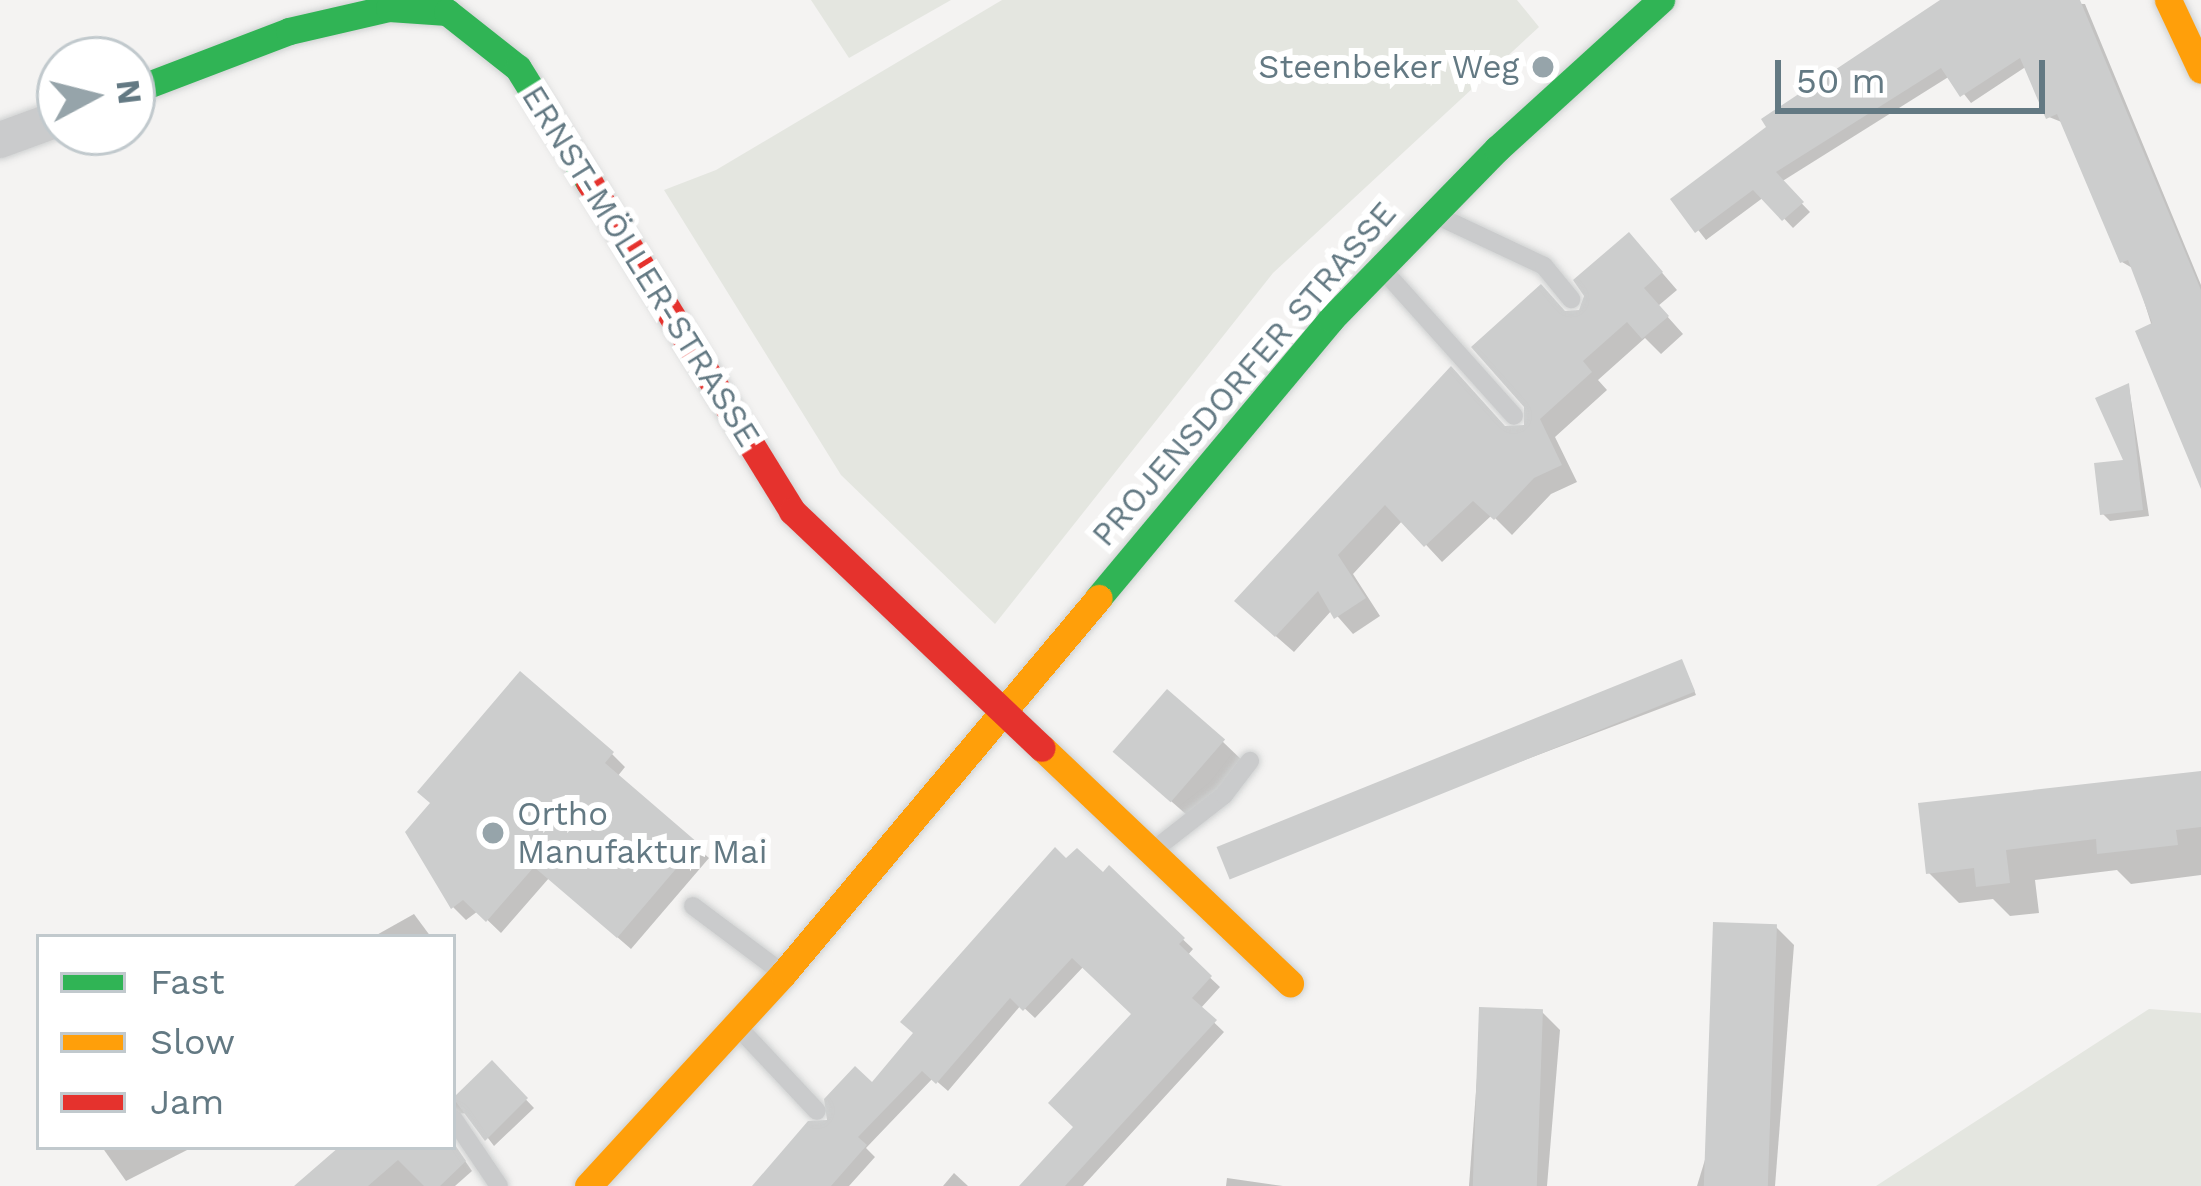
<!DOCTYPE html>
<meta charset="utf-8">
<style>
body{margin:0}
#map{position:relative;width:2201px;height:1186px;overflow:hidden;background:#f4f3f2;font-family:"Work Sans",sans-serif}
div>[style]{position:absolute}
.green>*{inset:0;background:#e4e6e0}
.shadow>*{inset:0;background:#0003}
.building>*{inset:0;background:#cccdcd;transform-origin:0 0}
.roads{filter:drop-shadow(0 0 3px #cfd1d1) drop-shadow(0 0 3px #cfd1d1)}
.lane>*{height:18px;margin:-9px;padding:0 9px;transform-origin:9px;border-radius:9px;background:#cacbcc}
.street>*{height:36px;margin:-18px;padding:0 18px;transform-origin:18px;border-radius:18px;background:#cacbcc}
.fast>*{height:27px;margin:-13.5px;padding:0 13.5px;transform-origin:13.5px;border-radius:13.5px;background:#30b455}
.slow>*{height:27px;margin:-13.5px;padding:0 13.5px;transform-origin:13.5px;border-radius:13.5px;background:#ff9f0a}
.jam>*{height:27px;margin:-13.5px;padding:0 13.5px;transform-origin:13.5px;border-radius:13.5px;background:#e5322d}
.dots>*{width:33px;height:33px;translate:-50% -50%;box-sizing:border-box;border:6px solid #fff;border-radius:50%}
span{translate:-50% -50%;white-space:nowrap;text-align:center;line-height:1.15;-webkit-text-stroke:12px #fff;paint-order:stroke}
.poi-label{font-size:33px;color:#637983}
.right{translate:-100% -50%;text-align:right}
.left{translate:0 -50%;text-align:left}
.street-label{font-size:33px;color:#637983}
.legend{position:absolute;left:36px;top:934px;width:420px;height:216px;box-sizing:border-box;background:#fff;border:3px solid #c1c9cd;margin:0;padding:15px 21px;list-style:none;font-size:36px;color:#637983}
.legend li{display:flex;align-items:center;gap:24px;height:60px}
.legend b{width:60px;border:3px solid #c1c9cd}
.north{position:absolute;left:36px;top:36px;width:120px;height:120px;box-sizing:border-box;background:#fff;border:3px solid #c1c9cd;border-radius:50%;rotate:83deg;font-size:33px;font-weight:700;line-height:48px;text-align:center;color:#637983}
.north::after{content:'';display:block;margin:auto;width:42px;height:54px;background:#96a4aa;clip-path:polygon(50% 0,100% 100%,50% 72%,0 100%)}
.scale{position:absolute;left:1775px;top:60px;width:270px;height:54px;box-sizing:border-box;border:6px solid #637983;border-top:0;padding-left:15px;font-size:36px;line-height:42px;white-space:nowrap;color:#637983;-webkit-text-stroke:9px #fff;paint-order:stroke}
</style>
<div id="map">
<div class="green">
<i style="clip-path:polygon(811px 0,951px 0,849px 58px)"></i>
<i style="clip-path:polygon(1002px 0,1517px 0,1539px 27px,1273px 273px,995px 624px,841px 475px,664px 190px,716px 170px)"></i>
<i style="clip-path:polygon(2149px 1009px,2201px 1013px,2201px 1186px,1876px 1186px)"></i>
</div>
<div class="shadow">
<i style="clip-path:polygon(1945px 0,2085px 4px,2201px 285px,2201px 483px,2134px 269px,2122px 262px,2064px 123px,2049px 117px,2027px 66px,1971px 103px,1950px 76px,1781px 182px,1810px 212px,1793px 228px,1764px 197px,1706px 240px,1674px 199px)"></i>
<i style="clip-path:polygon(1645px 253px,1677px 290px,1658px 306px,1683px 334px,1661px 354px,1645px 338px,1598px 380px,1607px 390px,1555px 437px,1577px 482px,1551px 494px,1512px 535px,1492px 515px,1442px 562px,1403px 520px,1353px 574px,1380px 616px,1353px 634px,1332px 610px,1294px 652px,1254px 617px,1451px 370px,1505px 429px,1527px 428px,1566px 314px,1581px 313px)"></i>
<i style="clip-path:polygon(2129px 387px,2149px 516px,2110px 521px,2103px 514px,2128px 462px)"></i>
<i style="clip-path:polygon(1684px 666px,1696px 695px,1230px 872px)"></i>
<i style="clip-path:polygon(1222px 741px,1247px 765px,1196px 823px,1147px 780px)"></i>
<i style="clip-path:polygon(612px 754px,625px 767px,617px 777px,709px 858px,631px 949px,549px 878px,501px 933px,478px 911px,466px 920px,453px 907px,434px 804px)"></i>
<i style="clip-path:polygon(2201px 774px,2201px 875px,2131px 884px,2117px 870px,2035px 880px,2039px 913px,2010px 916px,1993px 899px,1959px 903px,1928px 872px)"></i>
<i style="clip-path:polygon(1066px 862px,1103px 877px,1109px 869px,1193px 949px,1187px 956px,1220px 987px,1200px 1009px,1224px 1032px,1083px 1186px,1023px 1186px,1077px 1127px,1135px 1015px,1084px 966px,1035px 1018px,1021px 1005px,948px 1091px,933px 1078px,866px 1148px,875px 1157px,849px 1186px,768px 1186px,872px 1086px)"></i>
<i style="clip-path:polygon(414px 914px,431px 937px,373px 937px)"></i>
<i style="clip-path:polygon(1776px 927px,1794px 945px,1775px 1186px,1697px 1186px)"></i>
<i style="clip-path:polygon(1482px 1010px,1542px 1012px,1560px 1030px,1547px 1186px,1469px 1186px)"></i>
<i style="clip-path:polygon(492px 1064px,534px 1108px,494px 1146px,469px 1113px,453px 1114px,453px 1103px)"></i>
<i style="clip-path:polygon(453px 1143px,472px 1171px,455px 1186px,327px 1186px,390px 1147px)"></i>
<i style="clip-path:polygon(102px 1147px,193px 1147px,126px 1181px)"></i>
<i style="clip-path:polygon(954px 1173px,968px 1186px,943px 1186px)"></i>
<i style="clip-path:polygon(1227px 1178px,1283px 1186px,1226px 1186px)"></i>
</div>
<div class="building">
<i style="clip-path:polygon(1940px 0,2080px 0,2201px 290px,2201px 489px,2135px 331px,2152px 323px,2128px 260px,2120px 263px,2057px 114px,2046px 119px,2020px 58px,1960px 97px,1941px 68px,1776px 172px,1804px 202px,1782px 221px,1753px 190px,1695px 233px,1670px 199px,1766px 127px,1761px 119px)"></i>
<i style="clip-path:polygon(1629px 232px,1663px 272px,1644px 288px,1669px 316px,1642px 339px,1627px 322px,1583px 361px,1592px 372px,1540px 419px,1562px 465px,1534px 478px,1494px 520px,1473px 501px,1424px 547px,1385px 505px,1338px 555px,1366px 598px,1334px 619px,1318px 591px,1275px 637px,1234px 601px,1451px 366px,1505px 426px,1524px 425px,1524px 407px,1471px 347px,1541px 284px,1565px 311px,1579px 310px,1584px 296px,1573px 280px)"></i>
<i style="clip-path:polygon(2129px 383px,2143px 510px,2100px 515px,2094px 463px,2123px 460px,2095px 398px)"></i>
<i style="left:1682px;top:659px;width:35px;height:502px;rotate:68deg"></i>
<i style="clip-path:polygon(520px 671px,614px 752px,605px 763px,698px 843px,617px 938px,534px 867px,486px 922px,463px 900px,451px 909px,405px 832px,430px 803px,417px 792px)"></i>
<i style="left:1167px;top:689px;width:77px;height:83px;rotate:41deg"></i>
<i style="clip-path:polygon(2201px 771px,2201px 827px,2176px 830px,2178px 845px,2097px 854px,2096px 839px,2006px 850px,2010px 883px,1976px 887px,1974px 868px,1926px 874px,1918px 803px)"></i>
<i style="clip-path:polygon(1055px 847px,1066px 858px,1077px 848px,1103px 872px,1109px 865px,1185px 938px,1179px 944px,1212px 976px,1192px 998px,1217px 1020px,1065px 1186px,1019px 1186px,1073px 1127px,1048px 1103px,1131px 1014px,1072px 958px,1023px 1011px,1010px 998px,936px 1084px,922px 1071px,858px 1137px,867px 1145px,831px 1186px,752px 1186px,808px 1121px,827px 1120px,824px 1099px,855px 1066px,872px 1082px,913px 1033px,900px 1022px)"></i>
<i style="left:1713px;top:922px;width:64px;height:265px;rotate:2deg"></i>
<i style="left:1479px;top:1007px;width:64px;height:179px;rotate:2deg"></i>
<i style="clip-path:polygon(492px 1060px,528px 1098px,485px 1141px,453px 1098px)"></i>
<i style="clip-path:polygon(453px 1142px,466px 1161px,440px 1186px,424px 1186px,398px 1160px,368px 1186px,294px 1186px,339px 1147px)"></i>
</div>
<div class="roads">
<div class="lane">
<i style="left:1440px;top:217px;width:115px;rotate:25.2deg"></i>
<i style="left:1544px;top:266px;width:43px;rotate:50.7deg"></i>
<i style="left:1385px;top:272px;width:193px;rotate:48.1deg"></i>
<i style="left:1155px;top:849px;width:88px;rotate:-38deg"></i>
<i style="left:1224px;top:795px;width:43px;rotate:-52.6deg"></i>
<i style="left:693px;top:906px;width:109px;rotate:36.8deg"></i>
<i style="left:738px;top:1027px;width:115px;rotate:46.8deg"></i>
<i style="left:453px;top:1118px;width:82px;rotate:55.9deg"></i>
</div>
<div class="street">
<i style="left:0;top:140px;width:64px;rotate:-20.1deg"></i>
</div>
<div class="fast">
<i style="left:132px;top:91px;width:168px;rotate:-20.9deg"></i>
<i style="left:289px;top:31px;width:103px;rotate:-13deg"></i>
<i style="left:389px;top:8px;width:58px;rotate:3.9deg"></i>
<i style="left:447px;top:12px;width:90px;rotate:38.3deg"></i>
<i style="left:518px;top:68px;width:134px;rotate:58.1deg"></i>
<i style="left:1098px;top:598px;width:363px;rotate:-50.1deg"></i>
<i style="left:1331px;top:319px;width:238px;rotate:-45.7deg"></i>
<i style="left:1497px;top:149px;width:222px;rotate:-42.3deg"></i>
</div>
<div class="slow">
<i style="left:2168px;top:0;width:77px;rotate:64.8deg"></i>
<i style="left:1042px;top:748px;width:342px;rotate:43.5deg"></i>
<i style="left:588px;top:1186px;width:288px;rotate:-47.4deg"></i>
<i style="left:783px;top:974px;width:491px;rotate:-50deg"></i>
</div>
<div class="jam">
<i style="left:589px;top:182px;width:387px;rotate:58.3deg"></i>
<i style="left:792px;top:511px;width:344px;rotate:43.5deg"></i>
</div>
</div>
<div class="dots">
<i style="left:1543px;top:67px;background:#96a4aa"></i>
<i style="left:493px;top:833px;background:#96a4aa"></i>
</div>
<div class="poi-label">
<span class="right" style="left:1519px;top:67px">Steenbeker Weg</span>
<span class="left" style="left:517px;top:833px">Ortho<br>Manufaktur Mai</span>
</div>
<div class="street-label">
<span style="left:641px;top:266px;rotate:58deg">ERNST-MÖLLER-STRASSE</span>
<span style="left:1244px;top:374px;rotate:-49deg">PROJENSDORFER STRASSE</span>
</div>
<ul class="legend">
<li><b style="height:15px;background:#30b455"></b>Fast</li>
<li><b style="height:15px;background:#ff9f0a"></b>Slow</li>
<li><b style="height:15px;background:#e5322d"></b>Jam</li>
</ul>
<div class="north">N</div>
<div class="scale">50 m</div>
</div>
